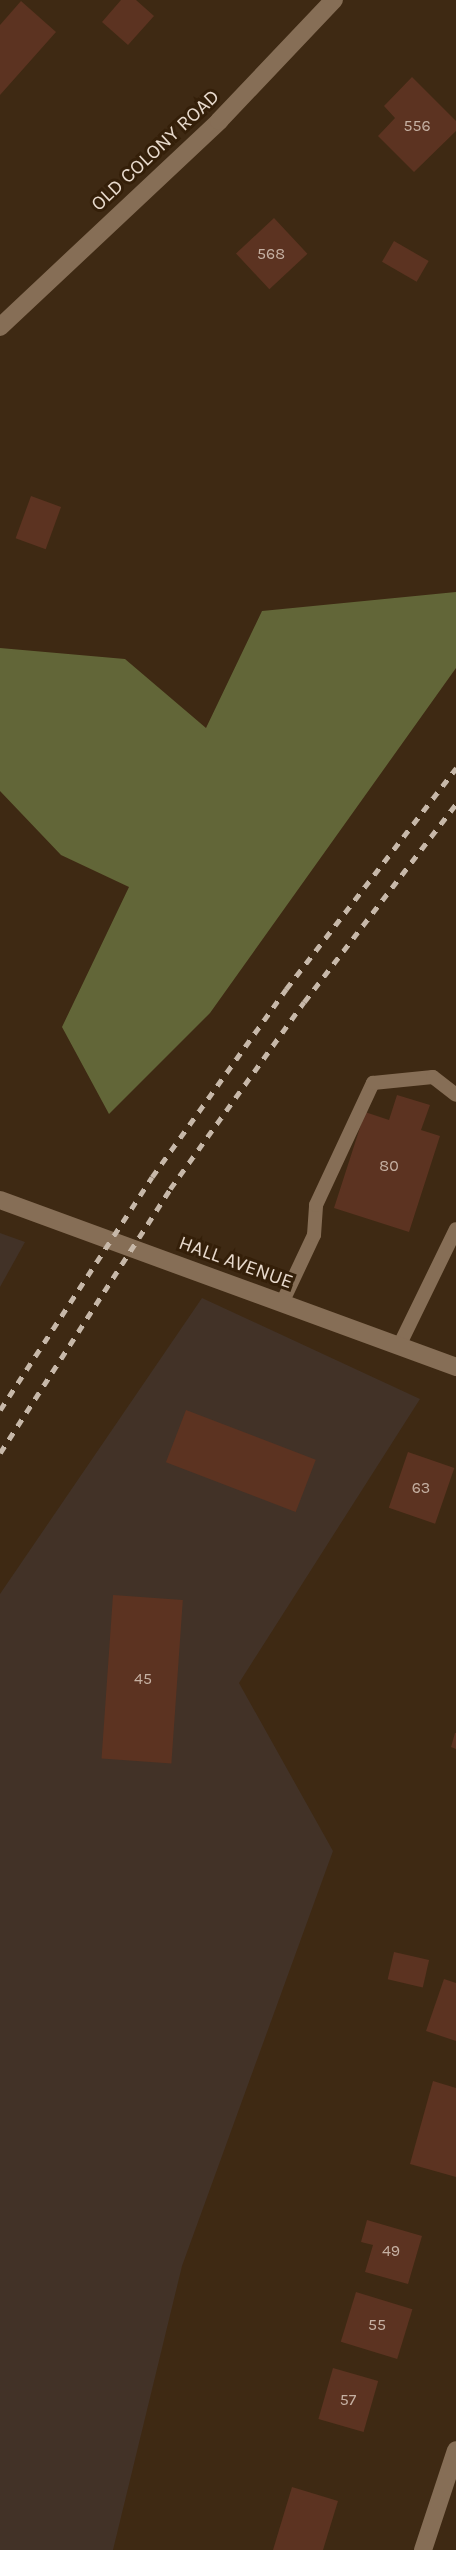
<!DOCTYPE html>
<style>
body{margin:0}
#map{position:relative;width:456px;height:2550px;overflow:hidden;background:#3e2913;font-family:Karla,sans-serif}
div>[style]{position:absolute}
.industrial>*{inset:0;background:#423227}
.forest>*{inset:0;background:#626638}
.building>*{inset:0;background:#5c3321;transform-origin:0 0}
.lane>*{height:14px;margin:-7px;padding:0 7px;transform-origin:7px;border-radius:7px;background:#866e56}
.street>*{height:18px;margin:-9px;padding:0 9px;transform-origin:9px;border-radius:9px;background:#866e56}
.secondary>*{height:18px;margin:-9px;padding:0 9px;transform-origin:9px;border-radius:9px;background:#866e56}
.rail>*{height:4.5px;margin-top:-2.25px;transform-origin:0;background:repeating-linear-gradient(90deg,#c7b8a9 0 8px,transparent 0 16px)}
span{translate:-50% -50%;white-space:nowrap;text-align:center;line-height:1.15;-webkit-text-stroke:6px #341f09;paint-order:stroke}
.number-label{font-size:16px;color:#c5b0a2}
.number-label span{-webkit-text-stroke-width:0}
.street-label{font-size:20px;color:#e8dacd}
</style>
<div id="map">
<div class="industrial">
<i style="clip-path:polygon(0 1233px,25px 1242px,0 1287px)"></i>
<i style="clip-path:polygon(202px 1298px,420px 1399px,239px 1683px,333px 1851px,182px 2266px,113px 2550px,0 2550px,0 1594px)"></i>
</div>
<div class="forest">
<i style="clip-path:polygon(456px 592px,456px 668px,210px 1013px,109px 1114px,62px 1027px,129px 887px,61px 855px,0 791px,0 648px,125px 659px,206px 728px,262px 611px)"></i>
</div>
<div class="building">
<i style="clip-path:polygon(121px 0,136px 0,154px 16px,128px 45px,102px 22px)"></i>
<i style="clip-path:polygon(21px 1px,56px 32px,0 95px,0 25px)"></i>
<i style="clip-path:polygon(412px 77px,456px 121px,456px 131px,414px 172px,378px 136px,395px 118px,384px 106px)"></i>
<i style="left:274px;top:218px;width:49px;height:52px;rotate:47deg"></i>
<i style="left:394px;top:241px;width:40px;height:24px;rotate:30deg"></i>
<i style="left:31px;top:496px;width:32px;height:45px;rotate:20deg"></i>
<i style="clip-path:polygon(397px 1095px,430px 1105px,421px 1130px,440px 1136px,409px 1232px,334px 1208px,365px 1112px,389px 1120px)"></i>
<i style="left:186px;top:1410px;width:139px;height:56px;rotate:21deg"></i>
<i style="left:408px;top:1452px;width:49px;height:59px;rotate:19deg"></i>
<i style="left:113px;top:1595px;width:70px;height:164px;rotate:4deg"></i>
<i style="clip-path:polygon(455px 1733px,456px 1733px,456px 1749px,451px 1747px)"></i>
<i style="left:394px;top:1952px;width:36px;height:28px;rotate:13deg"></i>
<i style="clip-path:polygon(444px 1979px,456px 1983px,456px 2041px,426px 2031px)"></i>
<i style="clip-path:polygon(433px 2081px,456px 2088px,456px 2177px,410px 2164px)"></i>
<i style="clip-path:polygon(367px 2220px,422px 2236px,408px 2284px,365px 2272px,373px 2245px,361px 2242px)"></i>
<i style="left:356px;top:2292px;width:59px;height:52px;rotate:17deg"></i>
<i style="left:333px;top:2368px;width:47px;height:53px;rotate:16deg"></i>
<i style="clip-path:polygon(292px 2487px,338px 2501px,323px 2550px,273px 2550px)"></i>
</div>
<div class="lane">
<i style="left:282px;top:1303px;width:75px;rotate:-64.8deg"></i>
<i style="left:314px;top:1235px;width:30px;rotate:-86deg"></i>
<i style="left:316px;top:1205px;width:135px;rotate:-65deg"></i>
<i style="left:373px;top:1083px;width:60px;rotate:-5.7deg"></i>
<i style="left:433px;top:1077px;width:29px;rotate:38deg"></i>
<i style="left:399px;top:1346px;width:130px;rotate:-64deg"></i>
</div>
<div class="street">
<i style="left:423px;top:2550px;width:105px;rotate:-71.7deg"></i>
</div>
<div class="secondary">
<i style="left:0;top:327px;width:301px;rotate:-43.2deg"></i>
<i style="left:219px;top:121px;width:167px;rotate:-46.5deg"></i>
<i style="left:0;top:1200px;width:486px;rotate:20.1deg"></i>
</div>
<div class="rail">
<i style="left:0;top:1410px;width:278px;rotate:-56.9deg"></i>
<i style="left:152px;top:1177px;width:231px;rotate:-54.5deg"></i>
<i style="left:286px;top:989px;width:279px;rotate:-52.4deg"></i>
<i style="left:0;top:1453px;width:314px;rotate:-57.2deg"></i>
<i style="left:170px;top:1189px;width:230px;rotate:-54.4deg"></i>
<i style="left:304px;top:1002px;width:250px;rotate:-52.5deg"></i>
</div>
<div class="number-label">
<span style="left:417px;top:126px">556</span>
<span style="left:271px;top:254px">568</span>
<span style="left:389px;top:1166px">80</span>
<span style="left:421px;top:1488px">63</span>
<span style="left:143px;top:1679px">45</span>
<span style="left:391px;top:2251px">49</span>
<span style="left:377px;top:2325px">55</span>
<span style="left:348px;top:2400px">57</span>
</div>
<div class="street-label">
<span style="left:155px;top:150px;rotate:-43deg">OLD COLONY ROAD</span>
<span style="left:236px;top:1262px;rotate:20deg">HALL AVENUE</span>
</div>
</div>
